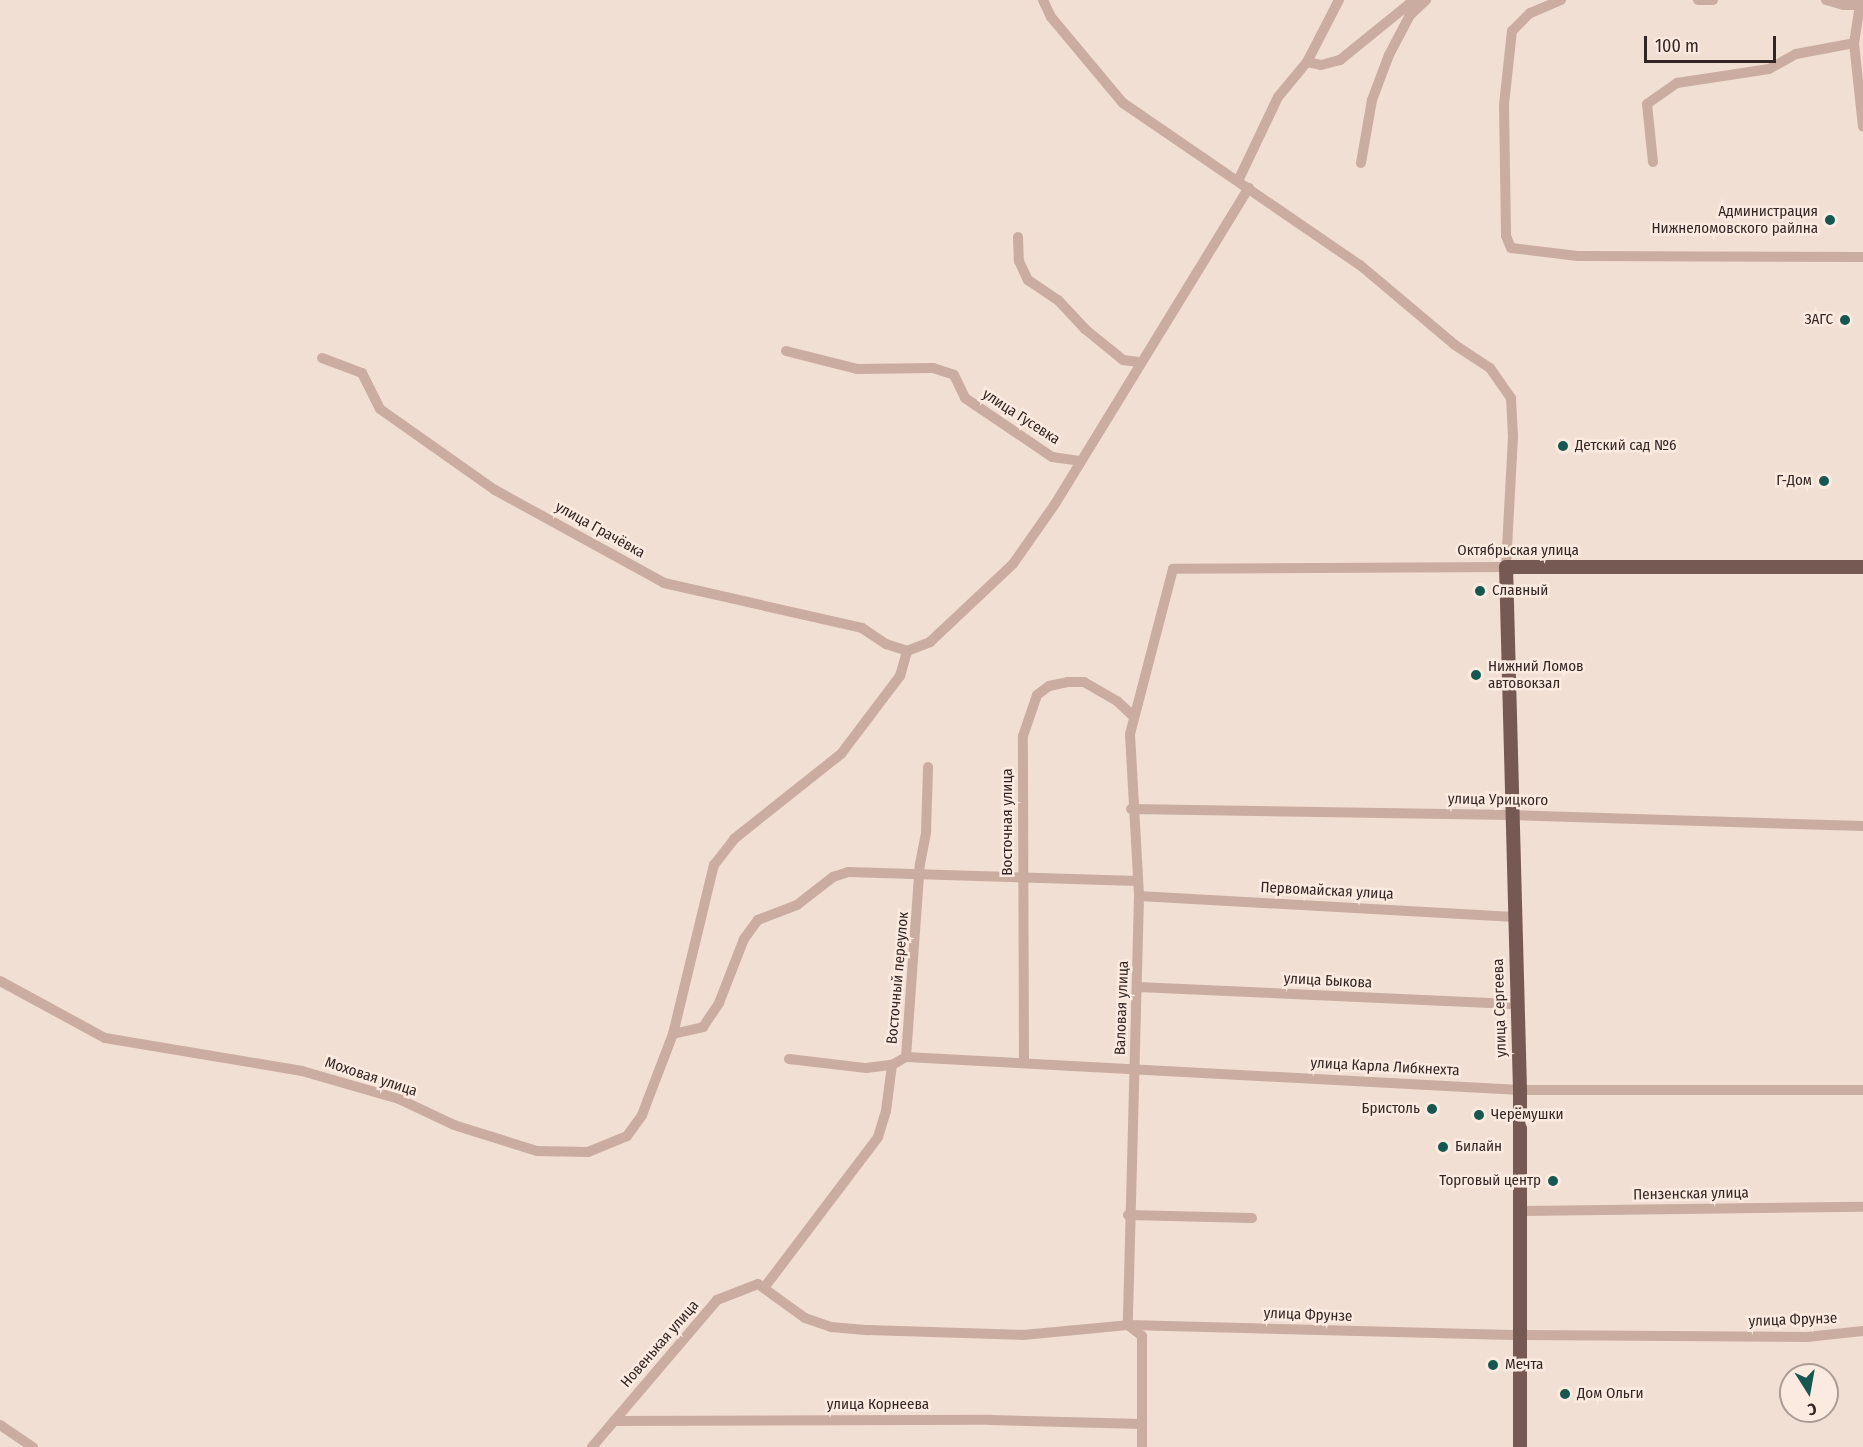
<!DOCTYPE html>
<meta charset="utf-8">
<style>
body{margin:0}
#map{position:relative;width:1863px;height:1447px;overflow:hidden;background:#f2dfd4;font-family:"Fira Sans Condensed",sans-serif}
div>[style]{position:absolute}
.minor>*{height:10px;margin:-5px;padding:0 5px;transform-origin:5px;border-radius:5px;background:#cbaca0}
.major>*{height:14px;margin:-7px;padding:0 7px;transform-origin:7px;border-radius:7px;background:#775953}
.dots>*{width:16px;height:16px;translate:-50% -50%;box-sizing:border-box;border:3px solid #faeae0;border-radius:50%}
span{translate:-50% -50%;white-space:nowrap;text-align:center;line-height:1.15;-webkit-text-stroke:5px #faeae0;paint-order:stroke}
.poi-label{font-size:15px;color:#342624}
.right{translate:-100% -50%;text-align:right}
.left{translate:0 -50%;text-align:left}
.street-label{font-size:15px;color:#342624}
.north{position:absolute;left:1779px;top:1363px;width:60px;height:60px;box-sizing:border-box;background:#faeae0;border:2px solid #ab9c95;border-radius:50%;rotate:169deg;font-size:16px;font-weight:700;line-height:24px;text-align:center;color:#342624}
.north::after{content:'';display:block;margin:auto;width:21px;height:27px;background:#165851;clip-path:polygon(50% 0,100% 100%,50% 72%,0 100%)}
.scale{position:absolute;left:1644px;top:36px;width:132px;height:27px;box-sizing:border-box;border:3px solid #342624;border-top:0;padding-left:8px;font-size:18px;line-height:21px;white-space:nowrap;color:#342624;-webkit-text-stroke:4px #faeae0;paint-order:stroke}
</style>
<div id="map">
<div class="minor">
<i style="left:1043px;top:0;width:19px;rotate:65deg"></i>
<i style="left:1051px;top:17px;width:112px;rotate:50.1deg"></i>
<i style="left:1123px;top:103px;width:287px;rotate:34.4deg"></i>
<i style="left:1360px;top:265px;width:124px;rotate:40.1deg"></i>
<i style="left:1455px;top:345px;width:42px;rotate:33.3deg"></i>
<i style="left:1490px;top:368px;width:37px;rotate:55deg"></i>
<i style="left:1511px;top:398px;width:39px;rotate:87deg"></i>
<i style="left:1513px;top:437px;width:130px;rotate:93.1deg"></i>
<i style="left:1506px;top:567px;width:333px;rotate:179.7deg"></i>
<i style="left:1173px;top:569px;width:171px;rotate:104.6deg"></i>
<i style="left:1130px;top:734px;width:162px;rotate:86.8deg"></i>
<i style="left:1139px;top:896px;width:429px;rotate:91.5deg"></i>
<i style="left:1128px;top:1325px;width:18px;rotate:38deg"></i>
<i style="left:1142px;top:1336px;width:111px;rotate:90deg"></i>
<i style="left:1561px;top:0;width:34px;rotate:157deg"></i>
<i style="left:1530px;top:13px;width:25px;rotate:135deg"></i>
<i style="left:1512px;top:31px;width:74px;rotate:96.2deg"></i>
<i style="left:1504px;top:105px;width:131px;rotate:89.1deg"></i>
<i style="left:1506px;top:236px;width:13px;rotate:67deg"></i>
<i style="left:1511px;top:248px;width:67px;rotate:6.8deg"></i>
<i style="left:1578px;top:256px;width:285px;rotate:0.2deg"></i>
<i style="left:1698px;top:0;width:15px"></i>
<i style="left:1826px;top:0;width:18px;rotate:16deg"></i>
<i style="left:1843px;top:5px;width:20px"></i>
<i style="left:1854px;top:43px;width:84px;rotate:83.9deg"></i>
<i style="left:1307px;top:62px;width:14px;rotate:12deg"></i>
<i style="left:1321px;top:65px;width:20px;rotate:-15deg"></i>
<i style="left:1340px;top:60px;width:95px;rotate:-39deg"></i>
<i style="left:1653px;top:162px;width:58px;rotate:-95.9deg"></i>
<i style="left:1647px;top:104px;width:37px;rotate:-35deg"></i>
<i style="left:1677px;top:83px;width:93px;rotate:-8.7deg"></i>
<i style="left:1769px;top:69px;width:31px;rotate:-29deg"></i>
<i style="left:1796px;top:54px;width:59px;rotate:-10.7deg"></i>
<i style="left:1854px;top:43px;width:38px;rotate:-81deg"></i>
<i style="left:1361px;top:163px;width:64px;rotate:-80.1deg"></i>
<i style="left:1372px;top:100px;width:48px;rotate:-69.3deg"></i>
<i style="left:1389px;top:55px;width:45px;rotate:-62.3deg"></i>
<i style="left:1410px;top:15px;width:22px;rotate:-43deg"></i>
<i style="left:1238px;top:181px;width:93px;rotate:-64.5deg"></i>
<i style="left:1278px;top:97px;width:45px;rotate:-50.4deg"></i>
<i style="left:1307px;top:62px;width:70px;rotate:-62.7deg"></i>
<i style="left:1018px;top:237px;width:24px;rotate:88deg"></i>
<i style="left:1019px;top:261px;width:21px;rotate:65deg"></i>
<i style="left:1028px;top:280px;width:36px;rotate:34deg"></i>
<i style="left:1058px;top:300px;width:40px;rotate:47deg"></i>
<i style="left:1085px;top:329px;width:49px;rotate:39.2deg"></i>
<i style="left:1123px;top:360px;width:16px;rotate:7deg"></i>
<i style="left:786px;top:351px;width:73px;rotate:14.2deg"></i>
<i style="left:857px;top:369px;width:76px;rotate:-0.8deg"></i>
<i style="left:933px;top:368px;width:22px;rotate:18deg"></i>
<i style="left:954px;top:375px;width:25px;rotate:64deg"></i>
<i style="left:965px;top:398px;width:105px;rotate:34.1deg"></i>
<i style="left:1052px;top:457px;width:28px;rotate:8deg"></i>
<i style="left:322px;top:358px;width:43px;rotate:20.6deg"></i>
<i style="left:362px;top:373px;width:40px;rotate:63.4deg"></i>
<i style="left:380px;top:409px;width:141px;rotate:35.2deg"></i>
<i style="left:495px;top:490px;width:193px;rotate:28.8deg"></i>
<i style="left:664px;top:583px;width:203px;rotate:12.8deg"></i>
<i style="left:862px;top:628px;width:29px;rotate:34deg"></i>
<i style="left:886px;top:644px;width:22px;rotate:18deg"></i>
<i style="left:1131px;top:809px;width:380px;rotate:0.9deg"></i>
<i style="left:1511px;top:815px;width:352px;rotate:1.8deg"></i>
<i style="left:1139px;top:896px;width:376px;rotate:3.2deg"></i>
<i style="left:0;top:981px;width:119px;rotate:28.5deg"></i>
<i style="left:105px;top:1038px;width:200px;rotate:9.5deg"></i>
<i style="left:302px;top:1071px;width:101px;rotate:16.1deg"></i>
<i style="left:399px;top:1099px;width:61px;rotate:25.3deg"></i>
<i style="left:454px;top:1125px;width:87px;rotate:17.4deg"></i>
<i style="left:537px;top:1151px;width:51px;rotate:1.1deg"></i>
<i style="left:588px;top:1152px;width:42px;rotate:-22.3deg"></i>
<i style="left:627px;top:1136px;width:26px;rotate:-54deg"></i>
<i style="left:642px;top:1115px;width:87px;rotate:-69.1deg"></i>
<i style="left:673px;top:1034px;width:174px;rotate:-76.4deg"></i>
<i style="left:714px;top:865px;width:33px;rotate:-52deg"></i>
<i style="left:734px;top:839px;width:137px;rotate:-38.5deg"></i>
<i style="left:841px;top:754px;width:98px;rotate:-52.9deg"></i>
<i style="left:900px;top:676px;width:26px;rotate:-74deg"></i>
<i style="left:907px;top:651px;width:25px;rotate:-21deg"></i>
<i style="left:930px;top:642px;width:114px;rotate:-43.2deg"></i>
<i style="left:1013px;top:564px;width:73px;rotate:-55deg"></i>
<i style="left:1055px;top:504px;width:371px;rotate:-58.5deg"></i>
<i style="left:1138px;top:987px;width:379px;rotate:2.6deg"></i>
<i style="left:673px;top:1034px;width:31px;rotate:-13deg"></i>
<i style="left:703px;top:1027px;width:29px;rotate:-56deg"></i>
<i style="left:719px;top:1003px;width:69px;rotate:-68.7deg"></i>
<i style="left:744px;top:939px;width:24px;rotate:-54deg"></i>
<i style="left:758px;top:920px;width:42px;rotate:-21deg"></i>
<i style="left:797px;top:905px;width:46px;rotate:-37.9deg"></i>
<i style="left:833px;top:877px;width:16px;rotate:-18deg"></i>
<i style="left:848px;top:872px;width:289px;rotate:1.8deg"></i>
<i style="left:906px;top:1057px;width:615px;rotate:3.08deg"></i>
<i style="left:1520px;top:1090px;width:343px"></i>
<i style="left:789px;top:1059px;width:78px;rotate:6.7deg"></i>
<i style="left:866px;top:1068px;width:26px;rotate:-7deg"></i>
<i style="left:1024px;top:1062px;width:326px;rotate:-90.2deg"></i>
<i style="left:1023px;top:736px;width:43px;rotate:-71.1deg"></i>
<i style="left:1037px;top:695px;width:15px;rotate:-37deg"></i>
<i style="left:1049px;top:686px;width:19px;rotate:-12deg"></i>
<i style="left:1068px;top:682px;width:16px"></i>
<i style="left:1084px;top:682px;width:38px;rotate:30deg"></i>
<i style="left:1117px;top:701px;width:22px;rotate:43deg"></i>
<i style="left:1519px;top:1211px;width:344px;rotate:-0.7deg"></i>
<i style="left:1128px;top:1215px;width:124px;rotate:1.4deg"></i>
<i style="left:764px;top:1288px;width:189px;rotate:-52.9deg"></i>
<i style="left:878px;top:1137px;width:27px;rotate:-73deg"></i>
<i style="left:886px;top:1111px;width:46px;rotate:-82.6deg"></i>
<i style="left:892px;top:1065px;width:16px;rotate:-30deg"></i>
<i style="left:906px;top:1057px;width:194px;rotate:-85.9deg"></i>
<i style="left:920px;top:864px;width:33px;rotate:-79deg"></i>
<i style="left:926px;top:832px;width:65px;rotate:-88.2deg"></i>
<i style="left:614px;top:1421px;width:377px;rotate:-0.2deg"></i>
<i style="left:991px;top:1420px;width:151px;rotate:1.5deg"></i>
<i style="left:0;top:1425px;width:40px;rotate:34deg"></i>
<i style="left:592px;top:1447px;width:193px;rotate:-49.6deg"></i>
<i style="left:717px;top:1300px;width:44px;rotate:-21.3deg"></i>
<i style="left:758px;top:1284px;width:58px;rotate:35.9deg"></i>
<i style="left:805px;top:1318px;width:28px;rotate:19deg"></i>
<i style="left:831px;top:1327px;width:37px;rotate:5deg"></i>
<i style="left:868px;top:1330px;width:155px;rotate:1.8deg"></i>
<i style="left:1023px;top:1335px;width:105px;rotate:-5.4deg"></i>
<i style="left:1128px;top:1325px;width:393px;rotate:1.5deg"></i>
<i style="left:1521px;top:1335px;width:286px;rotate:0.4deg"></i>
<i style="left:1807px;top:1337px;width:56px;rotate:-6.1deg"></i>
</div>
<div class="major">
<i style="left:1520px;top:1447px;width:357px;rotate:-90deg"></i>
<i style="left:1520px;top:1090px;width:523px;rotate:-91.53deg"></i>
<i style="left:1506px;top:567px;width:357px"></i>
</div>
<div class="dots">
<i style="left:1830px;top:220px;background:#165851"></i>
<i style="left:1845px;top:320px;background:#165851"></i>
<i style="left:1563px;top:446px;background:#165851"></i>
<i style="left:1824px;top:481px;background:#165851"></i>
<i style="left:1480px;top:591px;background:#165851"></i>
<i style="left:1476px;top:675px;background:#165851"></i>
<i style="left:1432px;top:1109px;background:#165851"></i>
<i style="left:1479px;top:1115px;background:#165851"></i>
<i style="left:1443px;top:1147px;background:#165851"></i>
<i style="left:1553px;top:1181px;background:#165851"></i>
<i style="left:1493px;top:1365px;background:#165851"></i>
<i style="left:1565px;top:1394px;background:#165851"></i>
</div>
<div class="poi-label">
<span class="right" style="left:1818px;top:220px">Администрация<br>Нижнеломовского райлна</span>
<span class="right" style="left:1833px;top:320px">ЗАГС</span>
<span class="left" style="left:1575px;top:446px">Детский сад №6</span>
<span class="right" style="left:1812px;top:481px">Г-Дом</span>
<span class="left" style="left:1492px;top:591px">Славный</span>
<span class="left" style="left:1488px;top:675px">Нижний Ломов<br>автовокзал</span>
<span class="right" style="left:1420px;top:1109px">Бристоль</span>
<span class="left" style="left:1491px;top:1115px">Черёмушки</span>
<span class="left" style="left:1455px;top:1147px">Билайн</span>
<span class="right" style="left:1541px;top:1181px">Торговый центр</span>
<span class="left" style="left:1505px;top:1365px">Мечта</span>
<span class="left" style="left:1577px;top:1394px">Дом Ольги</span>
</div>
<div class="street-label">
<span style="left:1021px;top:417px;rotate:33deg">улица Гусевка</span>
<span style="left:600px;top:530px;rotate:29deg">улица Грачёвка</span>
<span style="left:1518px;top:551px">Октябрьская улица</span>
<span style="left:1498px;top:800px;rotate:1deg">улица Урицкого</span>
<span style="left:1008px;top:822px;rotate:-90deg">Восточная улица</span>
<span style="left:1327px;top:891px;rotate:3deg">Первомайская улица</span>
<span style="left:898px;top:978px;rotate:-85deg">Восточный переулок</span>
<span style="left:1328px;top:981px;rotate:3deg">улица Быкова</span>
<span style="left:1122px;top:1008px;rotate:-88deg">Валовая улица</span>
<span style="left:1500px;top:1008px;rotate:-92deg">улица Сергеева</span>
<span style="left:1385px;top:1067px;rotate:3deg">улица Карла Либкнехта</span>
<span style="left:371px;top:1077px;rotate:18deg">Моховая улица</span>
<span style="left:1691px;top:1194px;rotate:-1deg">Пензенская улица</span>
<span style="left:1308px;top:1315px;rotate:2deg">улица Фрунзе</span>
<span style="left:1793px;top:1320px;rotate:-2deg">улица Фрунзе</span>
<span style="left:660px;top:1344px;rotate:-49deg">Новенькая улица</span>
<span style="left:878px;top:1405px">улица Корнеева</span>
</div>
<div class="north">С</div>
<div class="scale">100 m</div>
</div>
